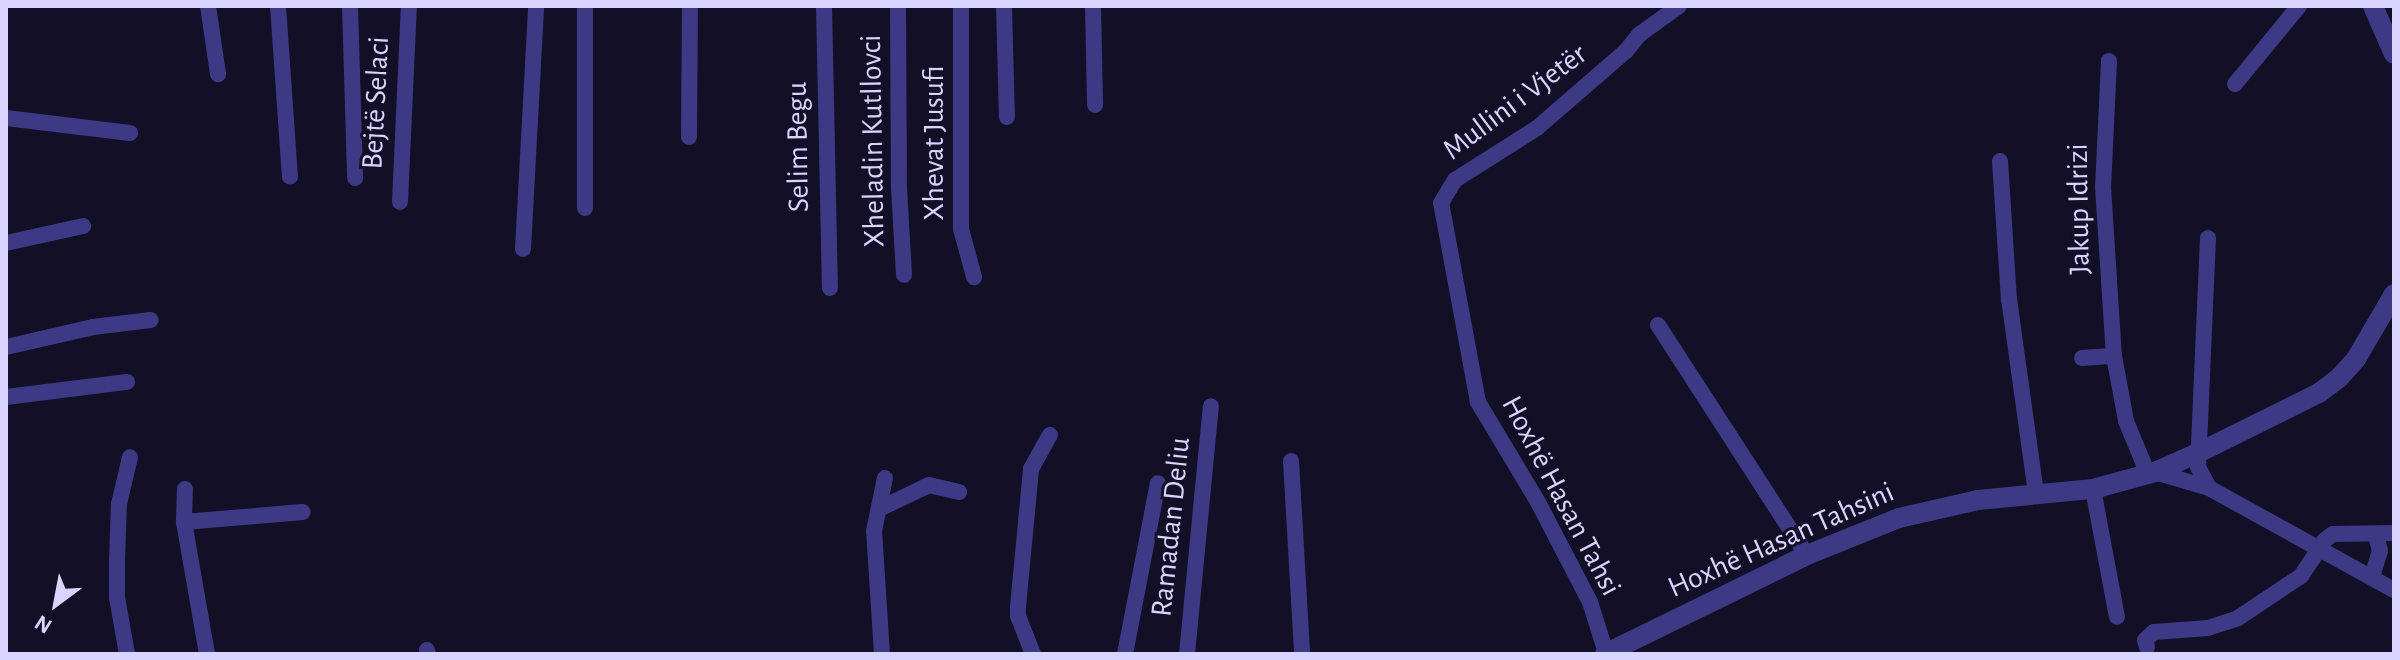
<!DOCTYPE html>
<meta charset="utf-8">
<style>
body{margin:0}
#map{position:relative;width:2400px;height:660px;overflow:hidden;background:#130f26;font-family:"Alegreya Sans",sans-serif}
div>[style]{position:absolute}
.minor>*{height:16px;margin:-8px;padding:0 8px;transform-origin:8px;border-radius:8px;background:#3d3a85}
.tertiary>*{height:20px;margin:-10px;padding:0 10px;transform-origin:10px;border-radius:10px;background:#3d3a85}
span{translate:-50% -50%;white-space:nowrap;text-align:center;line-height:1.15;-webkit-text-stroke:6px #130f26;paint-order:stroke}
.street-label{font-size:30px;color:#d9d4ff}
.frame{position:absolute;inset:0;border:8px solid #d9d4ff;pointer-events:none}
.north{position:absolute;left:16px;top:564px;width:80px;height:80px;-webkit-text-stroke:6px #130f26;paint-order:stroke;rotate:212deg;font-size:22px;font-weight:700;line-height:32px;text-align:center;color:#d9d4ff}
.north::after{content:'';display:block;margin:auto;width:28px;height:36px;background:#d9d4ff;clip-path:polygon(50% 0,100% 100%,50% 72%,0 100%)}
</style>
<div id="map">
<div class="minor">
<i style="left:208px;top:6px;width:69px;rotate:81.6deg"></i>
<i style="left:278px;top:6px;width:171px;rotate:86deg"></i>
<i style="left:350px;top:6px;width:172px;rotate:88.3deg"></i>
<i style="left:824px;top:6px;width:282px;rotate:88.8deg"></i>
<i style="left:898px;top:6px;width:182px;rotate:89.7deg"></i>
<i style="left:899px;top:188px;width:87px;rotate:86.7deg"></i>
<i style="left:961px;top:6px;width:223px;rotate:90deg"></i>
<i style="left:961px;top:229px;width:50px;rotate:74.8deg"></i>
<i style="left:1004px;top:6px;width:111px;rotate:88.5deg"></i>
<i style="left:1093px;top:6px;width:99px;rotate:88.8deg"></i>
<i style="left:2109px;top:61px;width:126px;rotate:92.7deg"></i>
<i style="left:2103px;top:187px;width:169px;rotate:86.3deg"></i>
<i style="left:2114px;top:356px;width:66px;rotate:79.5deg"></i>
<i style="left:2126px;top:421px;width:57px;rotate:67.5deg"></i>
<i style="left:2235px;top:84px;width:101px;rotate:-50.6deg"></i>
<i style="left:6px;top:118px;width:125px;rotate:6.9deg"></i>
<i style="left:689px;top:137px;width:131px;rotate:-89.6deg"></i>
<i style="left:2000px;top:161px;width:138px;rotate:86.3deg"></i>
<i style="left:2009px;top:299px;width:197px;rotate:82.1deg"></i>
<i style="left:400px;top:202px;width:196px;rotate:-87.4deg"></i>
<i style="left:585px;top:208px;width:202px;rotate:-90deg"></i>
<i style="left:2208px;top:238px;width:229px;rotate:92.5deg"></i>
<i style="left:2198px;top:467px;width:24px;rotate:62deg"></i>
<i style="left:6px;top:243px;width:79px;rotate:-12.4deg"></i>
<i style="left:523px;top:249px;width:243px;rotate:-86.9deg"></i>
<i style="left:1658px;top:325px;width:274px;rotate:57.1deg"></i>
<i style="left:6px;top:347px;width:89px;rotate:-12.9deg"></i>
<i style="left:93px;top:327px;width:58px;rotate:-6.9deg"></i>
<i style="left:2082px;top:358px;width:32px;rotate:-4deg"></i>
<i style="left:6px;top:397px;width:122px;rotate:-7.1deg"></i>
<i style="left:1291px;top:461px;width:193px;rotate:86.7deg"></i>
<i style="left:2155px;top:472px;width:56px;rotate:16.5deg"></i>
<i style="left:2209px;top:488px;width:211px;rotate:28.9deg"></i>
<i style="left:185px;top:489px;width:33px;rotate:92deg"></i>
<i style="left:184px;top:522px;width:134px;rotate:80.1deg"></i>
<i style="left:2093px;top:489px;width:130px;rotate:79.4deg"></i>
<i style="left:879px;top:509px;width:55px;rotate:-25.6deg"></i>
<i style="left:929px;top:485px;width:31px;rotate:13deg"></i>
<i style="left:184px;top:522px;width:119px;rotate:-4.8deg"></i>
<i style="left:2372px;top:577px;width:27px;rotate:-73deg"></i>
<i style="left:2380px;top:551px;width:16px;rotate:-104deg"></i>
<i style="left:2147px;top:647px;width:7px;rotate:-106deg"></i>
<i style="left:2145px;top:640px;width:12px;rotate:-42deg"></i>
<i style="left:2154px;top:632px;width:54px;rotate:-4.2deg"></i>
<i style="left:2208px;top:628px;width:32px;rotate:-18deg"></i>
<i style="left:2238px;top:618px;width:76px;rotate:-33.7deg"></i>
<i style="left:2301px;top:576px;width:43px;rotate:-56.3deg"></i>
<i style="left:2325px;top:540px;width:10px;rotate:-37deg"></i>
<i style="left:2333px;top:534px;width:61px;rotate:-0.9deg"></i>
<i style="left:427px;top:650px;width:4px;rotate:76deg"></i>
<i style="left:1606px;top:653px;width:53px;rotate:-107.4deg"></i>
<i style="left:1590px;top:602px;width:113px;rotate:-117.5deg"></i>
<i style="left:1538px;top:502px;width:117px;rotate:-121deg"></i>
<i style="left:1478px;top:402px;width:202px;rotate:-100.5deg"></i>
<i style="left:1441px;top:203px;width:27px;rotate:-59deg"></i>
<i style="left:1455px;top:180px;width:97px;rotate:-32.4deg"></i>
<i style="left:1537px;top:128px;width:118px;rotate:-40.9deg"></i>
<i style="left:1626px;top:51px;width:22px;rotate:-51deg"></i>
<i style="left:1640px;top:34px;width:48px;rotate:-35.7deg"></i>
<i style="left:127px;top:654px;width:58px;rotate:-100deg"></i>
<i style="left:117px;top:597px;width:37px;rotate:-90deg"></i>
<i style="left:117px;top:560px;width:56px;rotate:-88deg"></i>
<i style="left:119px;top:504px;width:48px;rotate:-76.8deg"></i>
<i style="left:882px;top:654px;width:123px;rotate:-93.7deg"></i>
<i style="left:874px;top:531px;width:54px;rotate:-78.3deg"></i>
<i style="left:1033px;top:654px;width:41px;rotate:-111.5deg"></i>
<i style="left:1018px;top:616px;width:9px;rotate:-90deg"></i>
<i style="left:1018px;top:607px;width:139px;rotate:-84.6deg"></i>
<i style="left:1031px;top:469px;width:39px;rotate:-61deg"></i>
<i style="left:1125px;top:654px;width:174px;rotate:-79.1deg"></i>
<i style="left:1187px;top:654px;width:249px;rotate:-84.5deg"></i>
</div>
<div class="tertiary">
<i style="left:2373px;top:6px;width:52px;rotate:66.4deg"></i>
<i style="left:1605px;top:654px;width:225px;rotate:-26.1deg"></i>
<i style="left:1807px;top:555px;width:99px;rotate:-21.9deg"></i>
<i style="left:1899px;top:518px;width:81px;rotate:-12.8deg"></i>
<i style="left:1978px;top:500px;width:116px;rotate:-5.5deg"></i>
<i style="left:2093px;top:489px;width:64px;rotate:-15.3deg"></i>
<i style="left:2155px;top:472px;width:49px;rotate:-24deg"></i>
<i style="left:2200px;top:452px;width:133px;rotate:-26.4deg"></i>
<i style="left:2319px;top:393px;width:25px;rotate:-37deg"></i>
<i style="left:2339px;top:378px;width:25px;rotate:-48deg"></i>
<i style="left:2356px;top:359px;width:75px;rotate:-59.7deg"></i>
</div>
<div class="street-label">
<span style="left:1515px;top:102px;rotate:-37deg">Mullini i Vjetër</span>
<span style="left:376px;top:103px;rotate:-87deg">Bejtë Selaci</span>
<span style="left:873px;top:141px;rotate:-91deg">Xheladin Kutllovci</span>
<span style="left:934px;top:143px;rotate:-90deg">Xhevat Jusufi</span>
<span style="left:798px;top:147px;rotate:-91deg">Selim Begu</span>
<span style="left:2079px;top:209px;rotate:-91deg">Jakup Idrizi</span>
<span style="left:1561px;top:496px;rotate:62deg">Hoxhë Hasan Tahsi</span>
<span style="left:1171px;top:527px;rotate:-84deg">Ramadan Deliu</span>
<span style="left:1781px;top:540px;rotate:-24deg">Hoxhë Hasan Tahsini</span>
</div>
<div class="frame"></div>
<div class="north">N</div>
</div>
